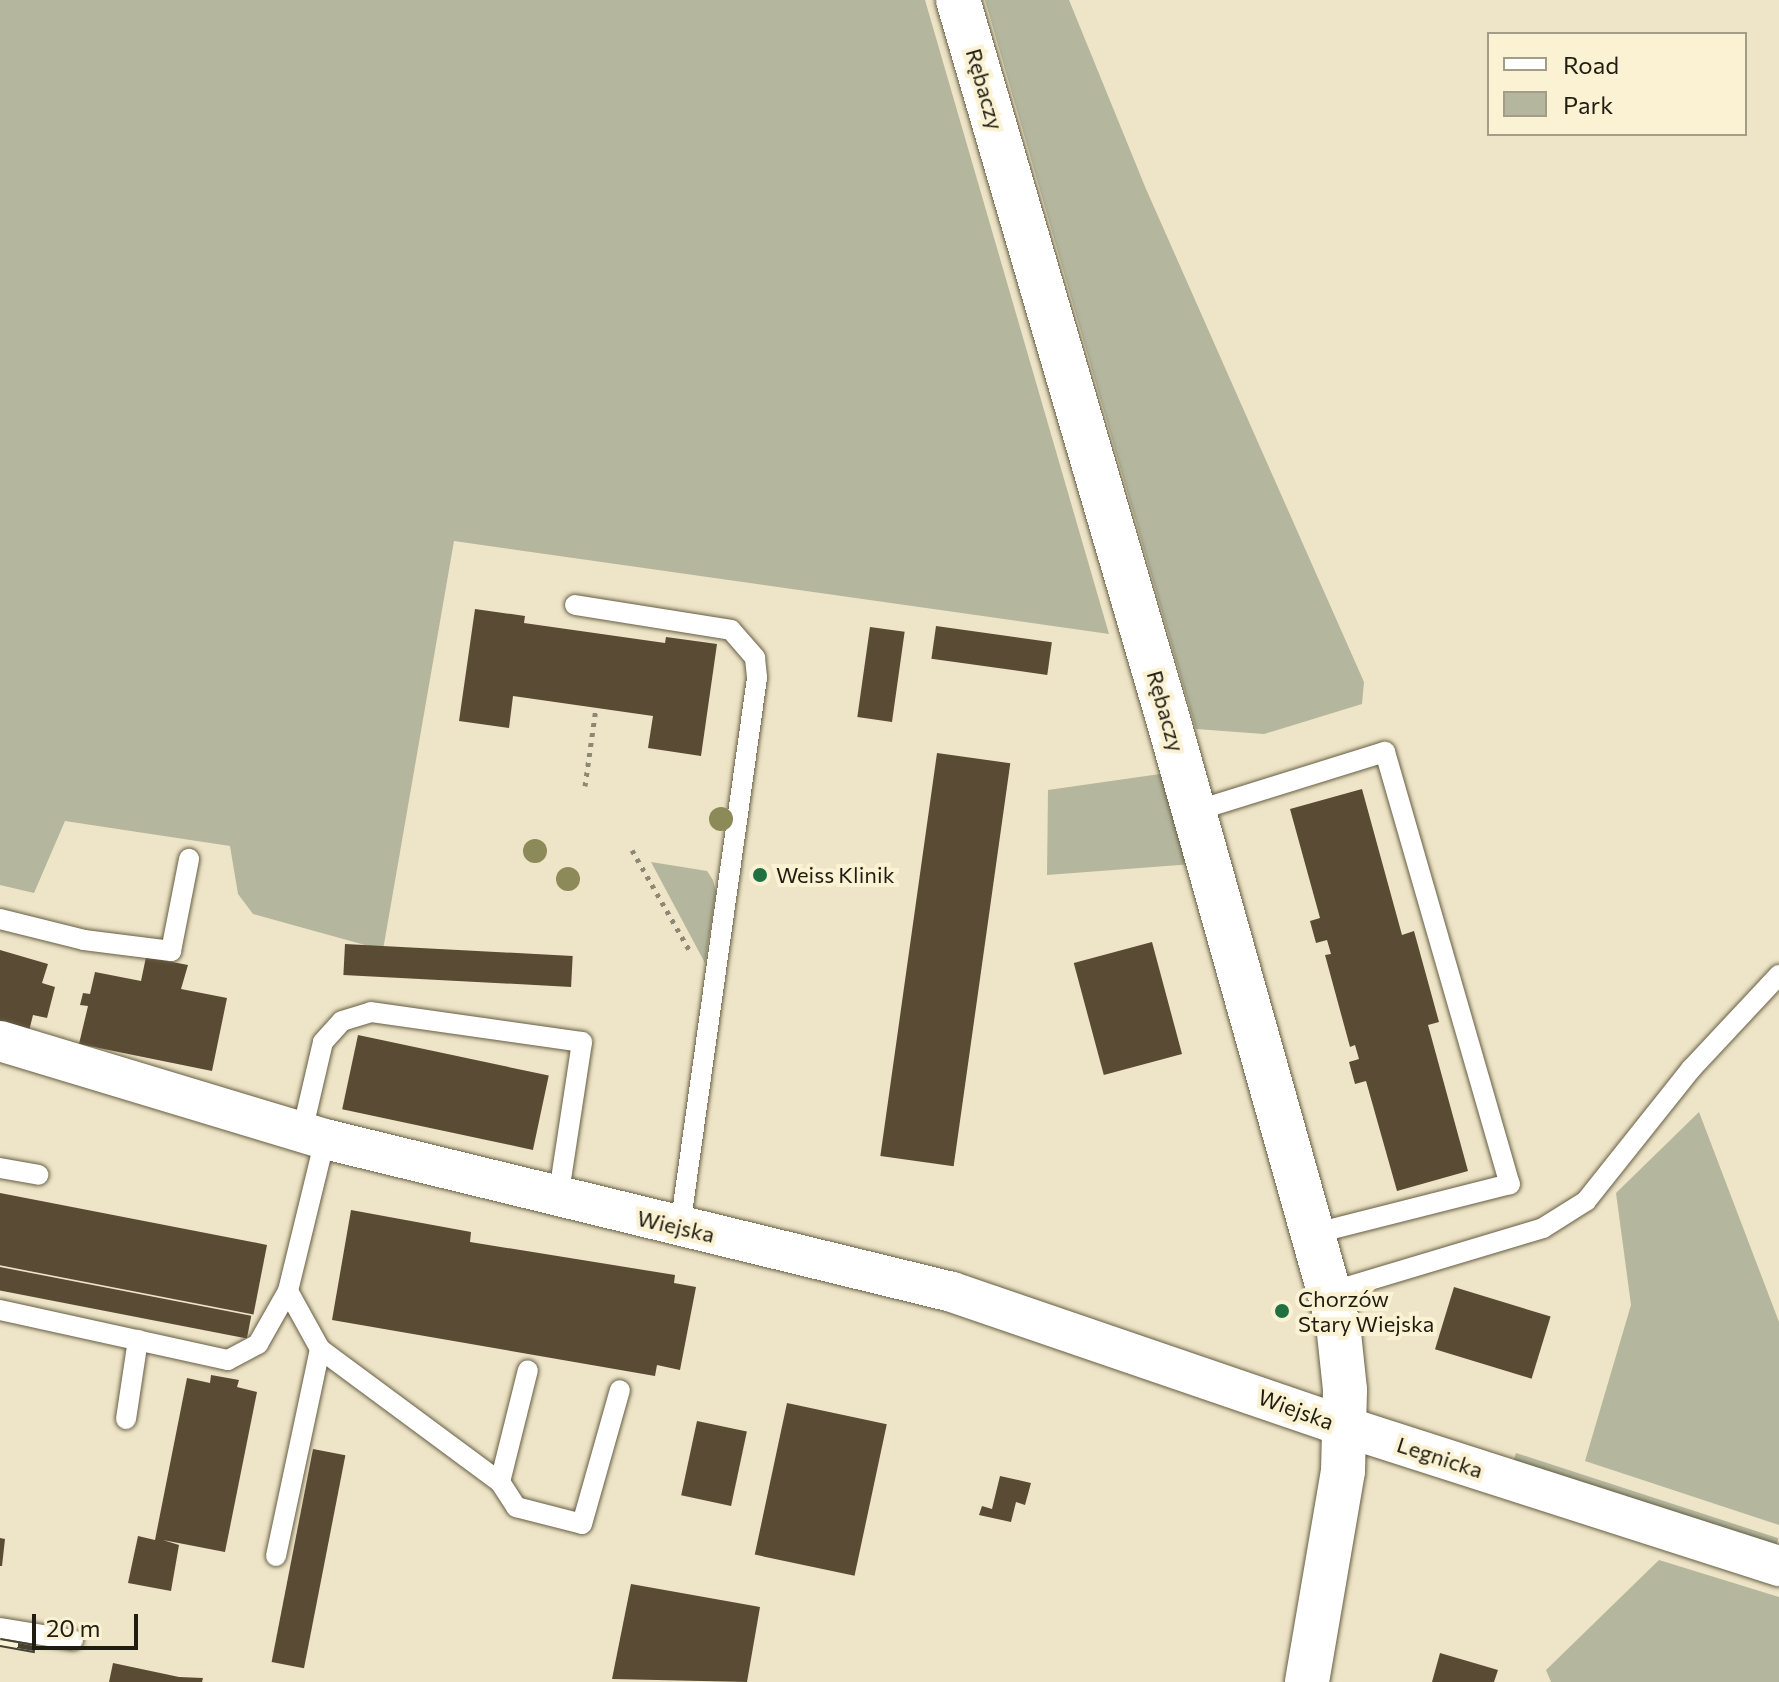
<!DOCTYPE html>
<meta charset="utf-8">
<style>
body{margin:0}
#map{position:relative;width:1779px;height:1682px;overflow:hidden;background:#eee4c7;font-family:Commissioner,sans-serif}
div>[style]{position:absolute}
.green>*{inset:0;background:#b4b79e;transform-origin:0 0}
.building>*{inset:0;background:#5a4b34;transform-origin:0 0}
.path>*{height:5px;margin-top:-2.5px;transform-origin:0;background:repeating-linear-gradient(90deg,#8e8773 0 4px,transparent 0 10px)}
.roads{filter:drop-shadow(0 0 2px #665e44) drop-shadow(0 0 2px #665e44)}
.service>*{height:20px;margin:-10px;padding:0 10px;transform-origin:10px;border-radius:10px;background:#fff}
.minor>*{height:40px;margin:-20px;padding:0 20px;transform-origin:20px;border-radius:20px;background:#fff}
.tertiary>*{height:44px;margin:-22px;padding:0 22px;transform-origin:22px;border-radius:22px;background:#fff}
.rail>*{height:9px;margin-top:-4.5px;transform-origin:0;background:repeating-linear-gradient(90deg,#fbf2d4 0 18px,#464234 0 36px);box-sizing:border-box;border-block:2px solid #464234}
.trees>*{width:24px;height:24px;margin:-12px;border-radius:50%;background:#8d8a5a}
.dots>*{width:22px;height:22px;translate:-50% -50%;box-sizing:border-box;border:4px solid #fbf2d4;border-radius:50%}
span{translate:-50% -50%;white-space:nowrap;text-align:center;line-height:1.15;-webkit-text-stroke:8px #fbf2d4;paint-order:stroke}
.street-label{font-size:22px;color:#1f1c11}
.poi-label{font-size:22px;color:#1f1c11}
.left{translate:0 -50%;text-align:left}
.legend{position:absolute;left:1487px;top:32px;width:260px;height:104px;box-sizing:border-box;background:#fbf2d4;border:2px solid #a39c86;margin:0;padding:10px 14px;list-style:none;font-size:24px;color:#1f1c11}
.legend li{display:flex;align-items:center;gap:16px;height:40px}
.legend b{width:40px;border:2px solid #a39c86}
.scale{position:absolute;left:32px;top:1614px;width:106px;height:36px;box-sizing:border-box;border:4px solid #1f1c11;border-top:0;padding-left:10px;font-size:24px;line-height:28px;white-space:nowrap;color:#1f1c11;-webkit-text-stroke:6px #fbf2d4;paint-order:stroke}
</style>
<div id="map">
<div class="green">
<i style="clip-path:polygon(0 0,925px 0,1109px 634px,454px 541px,383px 950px,253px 914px,238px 894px,230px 846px,65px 821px,34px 893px,0 885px)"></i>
<i style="clip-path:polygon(985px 0,1069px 0,1146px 189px,1364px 682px,1362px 704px,1264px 734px,1196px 729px)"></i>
<i style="clip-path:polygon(1167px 773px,1193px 864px,1047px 875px,1048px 790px)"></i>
<i style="clip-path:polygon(651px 862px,707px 871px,713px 880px,716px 891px,705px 963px)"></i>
<i style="clip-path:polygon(1699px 1112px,1779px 1322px,1779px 1525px,1585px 1461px,1631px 1305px,1616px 1193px)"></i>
<i style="left:1516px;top:1453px;width:276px;height:13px;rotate:18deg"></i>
<i style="clip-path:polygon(1659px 1560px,1779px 1597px,1779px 1682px,1551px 1682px,1546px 1670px)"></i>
</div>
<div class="building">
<i style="clip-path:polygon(475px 609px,525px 616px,524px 623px,665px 643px,666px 637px,717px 644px,701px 756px,648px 748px,653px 716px,513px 696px,509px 728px,459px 721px)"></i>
<i style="left:936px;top:626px;width:117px;height:33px;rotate:8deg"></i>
<i style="left:870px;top:627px;width:35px;height:91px;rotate:8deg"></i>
<i style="left:937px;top:753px;width:74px;height:407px;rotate:8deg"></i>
<i style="clip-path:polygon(1362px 789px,1402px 935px,1414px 931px,1439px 1022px,1428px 1025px,1468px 1171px,1397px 1191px,1366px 1081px,1355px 1084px,1349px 1062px,1359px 1059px,1355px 1045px,1350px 1047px,1325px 955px,1331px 954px,1327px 940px,1316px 943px,1310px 921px,1320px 918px,1290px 809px)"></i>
<i style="left:1152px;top:942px;width:116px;height:81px;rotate:75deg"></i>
<i style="left:345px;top:944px;width:228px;height:31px;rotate:3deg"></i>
<i style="clip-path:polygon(0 950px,48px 964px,42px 983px,55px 987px,47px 1018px,33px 1015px,29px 1031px,0 1023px)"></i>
<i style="clip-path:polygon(146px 957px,188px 965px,181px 989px,227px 998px,212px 1071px,79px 1044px,88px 1006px,80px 1005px,83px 993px,90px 994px,95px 972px,141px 981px)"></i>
<i style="left:358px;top:1035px;width:195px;height:76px;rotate:12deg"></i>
<i style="left:0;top:1193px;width:272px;height:71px;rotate:11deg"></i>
<i style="clip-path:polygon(351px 1210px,471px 1232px,470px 1242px,675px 1275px,674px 1283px,696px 1287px,680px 1370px,657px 1365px,655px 1376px,332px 1320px)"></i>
<i style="left:0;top:1267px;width:256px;height:23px;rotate:11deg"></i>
<i style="left:1454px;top:1287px;width:101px;height:65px;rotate:17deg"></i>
<i style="clip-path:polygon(211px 1375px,239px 1380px,237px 1387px,257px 1392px,225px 1552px,163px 1540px,179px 1545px,171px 1591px,128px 1583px,138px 1536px,155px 1540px,187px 1378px,210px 1383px)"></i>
<i style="left:787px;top:1403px;width:102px;height:155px;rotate:12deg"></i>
<i style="left:697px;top:1421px;width:51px;height:76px;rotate:12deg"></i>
<i style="left:313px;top:1449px;width:33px;height:217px;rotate:11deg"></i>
<i style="clip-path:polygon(1000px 1476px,1031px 1483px,1025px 1505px,1016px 1502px,1011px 1522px,979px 1515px,982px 1506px,992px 1509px)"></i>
<i style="clip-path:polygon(0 1538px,5px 1539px,2px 1566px,0 1566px)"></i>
<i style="clip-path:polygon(631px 1584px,760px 1607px,747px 1682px,612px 1679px)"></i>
<i style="clip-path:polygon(1440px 1653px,1498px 1670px,1494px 1682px,1432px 1682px)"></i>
<i style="clip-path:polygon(113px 1663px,179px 1677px,203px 1678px,202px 1682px,109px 1682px)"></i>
</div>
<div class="path">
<i style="left:585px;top:786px;width:79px;rotate:-82deg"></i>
<i style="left:632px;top:850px;width:119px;rotate:60.2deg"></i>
</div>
<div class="roads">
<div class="service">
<i style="left:575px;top:605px;width:158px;rotate:9.1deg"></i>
<i style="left:731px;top:630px;width:37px;rotate:49deg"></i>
<i style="left:755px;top:658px;width:20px;rotate:84deg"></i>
<i style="left:757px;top:678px;width:554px;rotate:97.98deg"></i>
<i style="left:1195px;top:811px;width:199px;rotate:-17.3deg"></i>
<i style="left:1385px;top:752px;width:450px;rotate:73.9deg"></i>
<i style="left:1510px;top:1184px;width:203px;rotate:165.8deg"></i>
<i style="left:0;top:919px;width:87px;rotate:14deg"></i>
<i style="left:84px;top:940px;width:88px;rotate:7.2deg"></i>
<i style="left:171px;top:951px;width:94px;rotate:-78.9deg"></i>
<i style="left:302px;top:1132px;width:92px;rotate:-76.9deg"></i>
<i style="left:323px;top:1042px;width:28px;rotate:-48deg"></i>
<i style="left:342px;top:1021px;width:30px;rotate:-17deg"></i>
<i style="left:371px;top:1012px;width:213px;rotate:8.1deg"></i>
<i style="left:582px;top:1042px;width:158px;rotate:98.7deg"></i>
<i style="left:325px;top:1139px;width:156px;rotate:103.7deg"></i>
<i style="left:288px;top:1291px;width:66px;rotate:61.1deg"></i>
<i style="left:320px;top:1349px;width:224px;rotate:36.5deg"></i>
<i style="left:500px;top:1482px;width:115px;rotate:-76deg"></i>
<i style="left:0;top:1168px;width:39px;rotate:10deg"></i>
<i style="left:1330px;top:1292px;width:222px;rotate:-16.7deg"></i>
<i style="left:1543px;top:1228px;width:51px;rotate:-32.1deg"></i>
<i style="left:1586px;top:1201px;width:169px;rotate:-51.5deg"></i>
<i style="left:1691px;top:1069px;width:129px;rotate:-46.9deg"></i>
<i style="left:0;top:1310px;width:233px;rotate:12.4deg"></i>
<i style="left:228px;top:1360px;width:34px;rotate:-28deg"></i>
<i style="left:258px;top:1344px;width:61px;rotate:-60.5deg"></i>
<i style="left:126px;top:1419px;width:80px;rotate:-81.4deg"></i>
<i style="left:500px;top:1482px;width:30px;rotate:57deg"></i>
<i style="left:516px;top:1507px;width:68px;rotate:14.4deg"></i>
<i style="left:582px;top:1524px;width:139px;rotate:-74.2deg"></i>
<i style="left:276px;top:1556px;width:212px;rotate:-78deg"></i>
<i style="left:0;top:1628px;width:74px;rotate:9.3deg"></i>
</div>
<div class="minor">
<i style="left:0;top:1041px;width:339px;rotate:16.8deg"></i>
<i style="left:325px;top:1139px;width:645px;rotate:13.71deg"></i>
<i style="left:952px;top:1292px;width:416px;rotate:18.9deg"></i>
<i style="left:1346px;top:1427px;width:455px;rotate:17.8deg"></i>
</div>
<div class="tertiary">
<i style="left:958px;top:0;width:742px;rotate:73.72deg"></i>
<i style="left:1166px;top:712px;width:636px;rotate:74.3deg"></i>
<i style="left:1338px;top:1324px;width:66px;rotate:83.9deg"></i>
<i style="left:1345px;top:1390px;width:81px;rotate:91.4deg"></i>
<i style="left:1343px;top:1471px;width:214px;rotate:99.7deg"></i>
</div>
</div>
<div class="rail">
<i style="left:0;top:1642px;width:36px;rotate:10deg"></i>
</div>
<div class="trees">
<i style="left:721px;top:819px"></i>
<i style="left:535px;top:851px"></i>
<i style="left:568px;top:879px"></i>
</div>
<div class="dots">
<i style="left:760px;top:875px;background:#207041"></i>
<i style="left:1282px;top:1311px;background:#207041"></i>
</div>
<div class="street-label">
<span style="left:985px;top:89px;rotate:74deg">Rębaczy</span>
<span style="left:1166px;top:711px;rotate:74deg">Rębaczy</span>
<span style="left:676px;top:1226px;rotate:13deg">Wiejska</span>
<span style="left:1296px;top:1409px;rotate:20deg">Wiejska</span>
<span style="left:1440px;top:1457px;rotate:18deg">Legnicka</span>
</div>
<div class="poi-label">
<span class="left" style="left:776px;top:875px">Weiss Klinik</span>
<span class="left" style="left:1298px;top:1311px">Chorzów<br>Stary Wiejska</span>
</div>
<ul class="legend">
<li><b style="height:10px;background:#fff"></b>Road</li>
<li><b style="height:22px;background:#b4b79e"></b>Park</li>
</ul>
<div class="scale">20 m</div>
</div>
